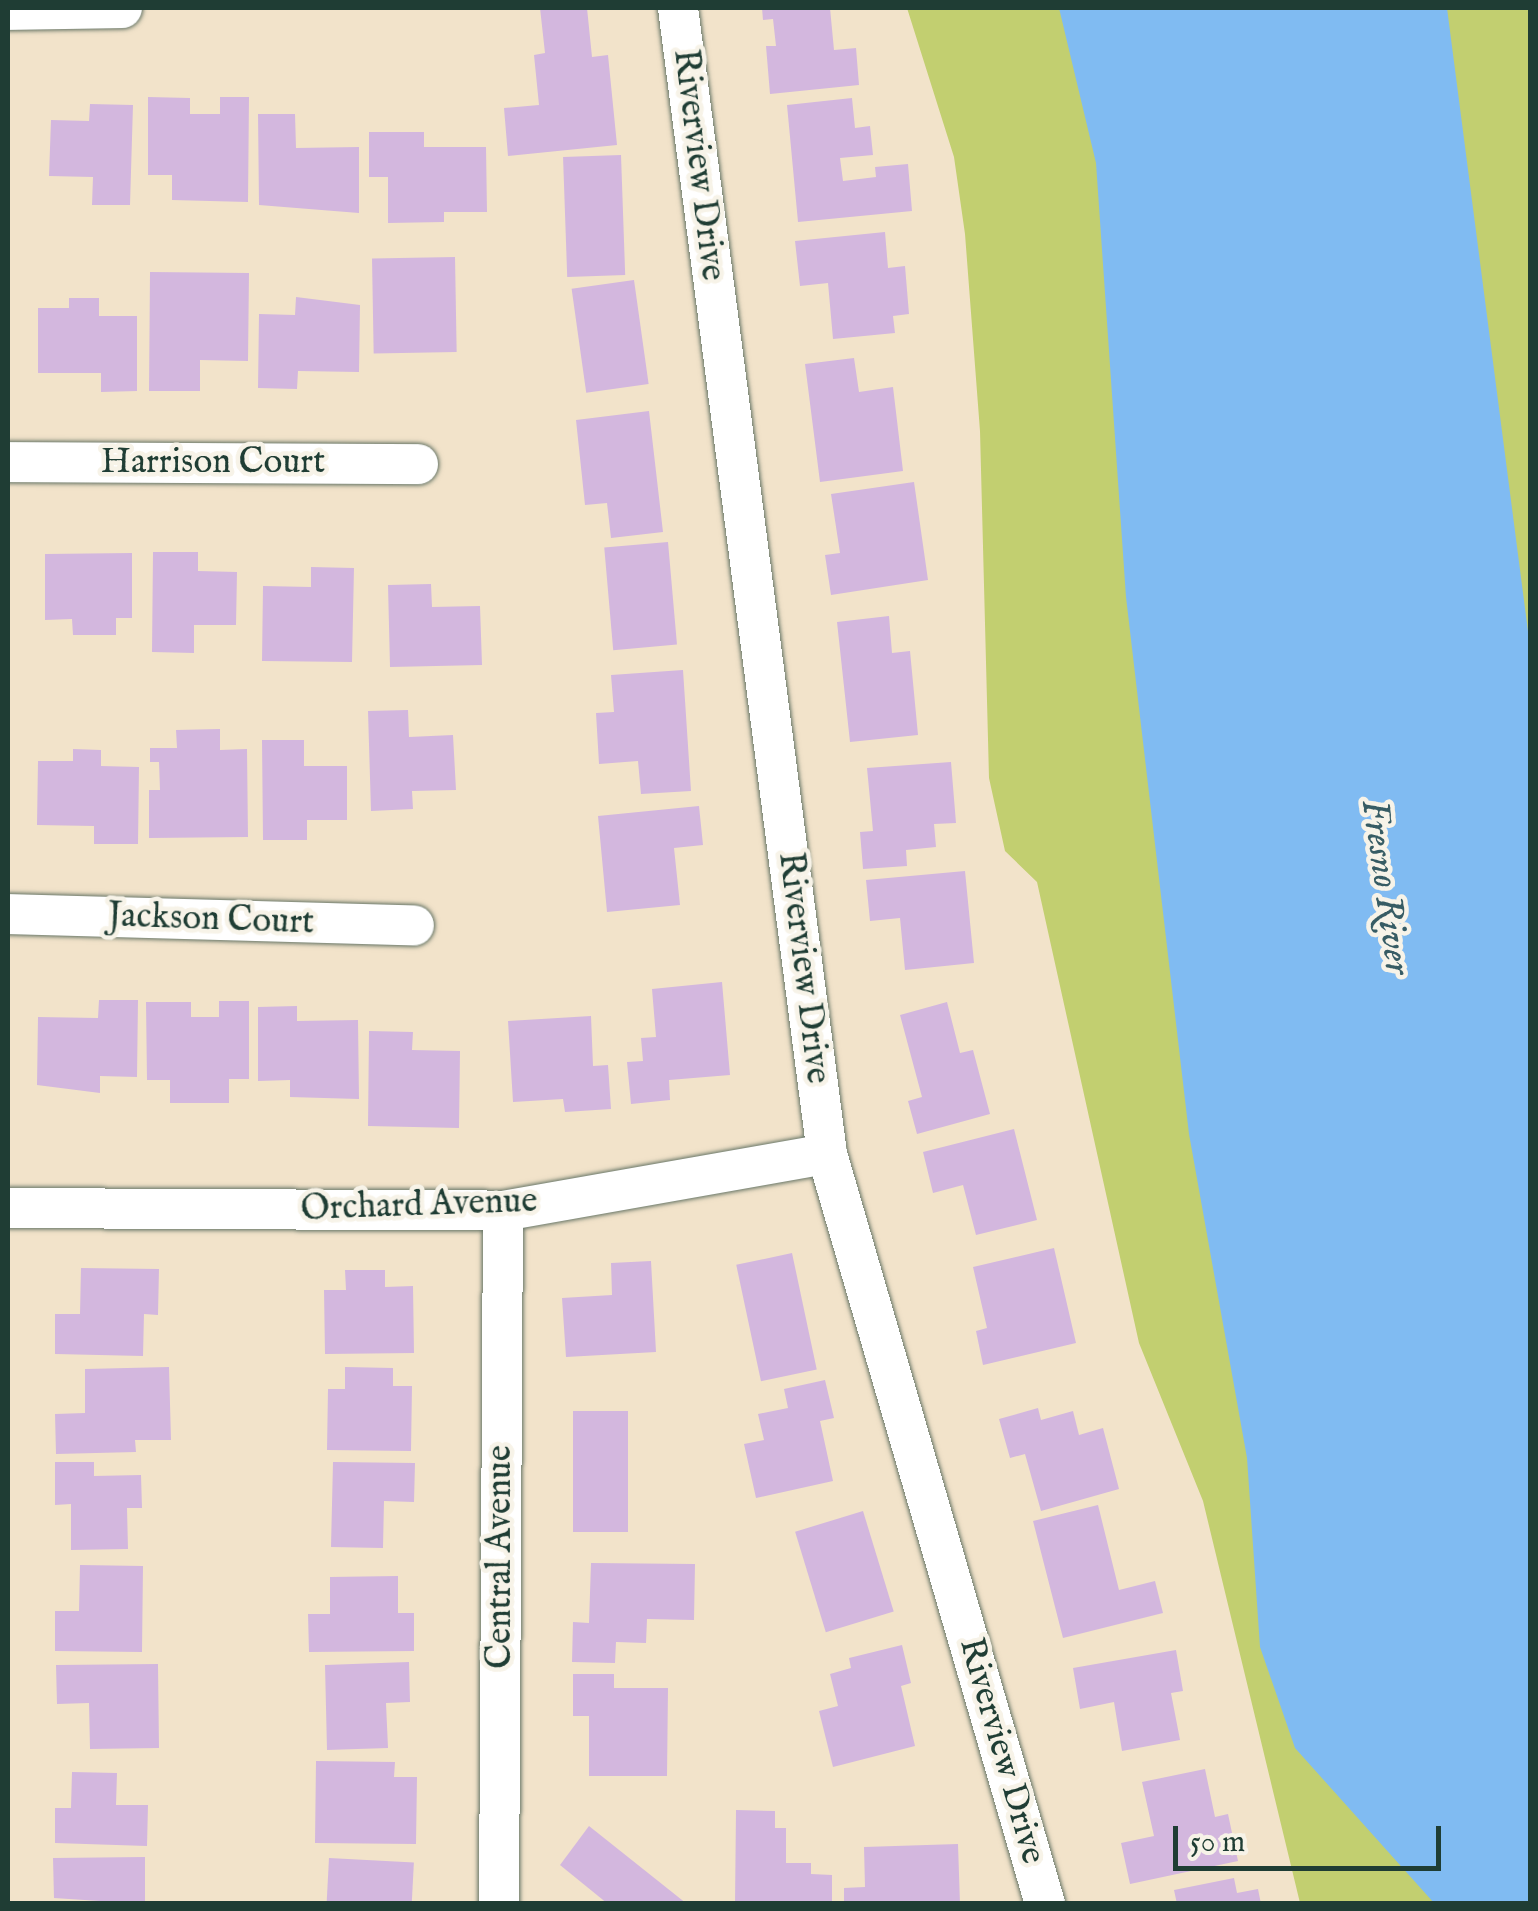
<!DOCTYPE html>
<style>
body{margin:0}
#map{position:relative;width:1538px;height:1911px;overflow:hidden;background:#f2e3ca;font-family:"IM FELL English",serif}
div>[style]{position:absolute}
.green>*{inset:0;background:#c2cf70}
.water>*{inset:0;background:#80bbf2}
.building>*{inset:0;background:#d3b7de;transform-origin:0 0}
.roads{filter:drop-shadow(0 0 2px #697768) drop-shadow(0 0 2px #697768)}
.minor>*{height:40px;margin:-20px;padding:0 20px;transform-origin:20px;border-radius:20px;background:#fff}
span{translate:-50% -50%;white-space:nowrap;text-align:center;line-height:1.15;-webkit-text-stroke:9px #f7f3e8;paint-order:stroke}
.street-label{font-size:35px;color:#1f3d34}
.water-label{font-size:38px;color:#375c64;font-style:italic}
.frame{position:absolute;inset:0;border:10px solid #1f3d34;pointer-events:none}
.scale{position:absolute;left:1173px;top:1826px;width:268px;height:45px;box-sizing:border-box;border:5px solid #1f3d34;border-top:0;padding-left:12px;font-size:30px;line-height:35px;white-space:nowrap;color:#1f3d34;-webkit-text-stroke:8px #f7f3e8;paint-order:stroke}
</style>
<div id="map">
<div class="green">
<i style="clip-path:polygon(907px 8px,1530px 8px,1530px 1903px,1300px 1903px,1203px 1501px,1139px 1343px,1037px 882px,1005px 851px,989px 778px,980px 431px,965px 234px,954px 157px)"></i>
</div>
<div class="water">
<i style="clip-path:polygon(1059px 8px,1447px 8px,1529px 639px,1530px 1903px,1434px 1903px,1295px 1748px,1260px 1647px,1247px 1458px,1189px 1134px,1126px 597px,1096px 163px)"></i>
</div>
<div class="building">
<i style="clip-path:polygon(540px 8px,587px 8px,592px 57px,608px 55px,617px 145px,508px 156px,504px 108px,539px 105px,534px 55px,545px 53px)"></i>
<i style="clip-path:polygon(762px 8px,830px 8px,834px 50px,856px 48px,859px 85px,770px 94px,766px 46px,776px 46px,773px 19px,763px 20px)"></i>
<i style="clip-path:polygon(148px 97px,190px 98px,190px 114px,220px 114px,220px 97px,249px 97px,248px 202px,172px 200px,172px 175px,148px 175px)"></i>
<i style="clip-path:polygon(852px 98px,855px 128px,870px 126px,873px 155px,840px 158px,843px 181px,876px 177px,875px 167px,908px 164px,912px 211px,798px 222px,787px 105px)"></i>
<i style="clip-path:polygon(90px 104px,133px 105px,130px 205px,92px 205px,93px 177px,49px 176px,51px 120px,89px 121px)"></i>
<i style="clip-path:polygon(258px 114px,295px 114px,296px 148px,359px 147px,359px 213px,259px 205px)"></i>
<i style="clip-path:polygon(369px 132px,424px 132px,424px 147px,486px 147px,487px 212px,444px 212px,444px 222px,388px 223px,388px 177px,369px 177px)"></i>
<i style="left:621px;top:155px;width:120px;height:58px;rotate:88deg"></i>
<i style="clip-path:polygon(885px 232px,888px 268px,905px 266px,909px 314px,893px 316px,895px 333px,833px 339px,828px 283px,800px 286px,795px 241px)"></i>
<i style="left:455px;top:257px;width:95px;height:83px;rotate:89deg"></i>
<i style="clip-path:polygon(150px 272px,249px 273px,248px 361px,200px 360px,200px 391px,149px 391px)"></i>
<i style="left:634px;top:280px;width:105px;height:63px;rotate:82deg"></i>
<i style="clip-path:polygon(296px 297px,360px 305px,359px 372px,298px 371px,297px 389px,258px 388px,259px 314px,295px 315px)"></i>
<i style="clip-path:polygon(69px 298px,99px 298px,99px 316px,137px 316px,137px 391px,101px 392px,101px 373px,38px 373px,38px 308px,69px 308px)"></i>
<i style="clip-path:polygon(854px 358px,859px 392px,893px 387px,903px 471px,820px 482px,805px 364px)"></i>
<i style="clip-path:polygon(649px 411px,663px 532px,611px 538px,607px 503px,585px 505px,576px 420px)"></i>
<i style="clip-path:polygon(914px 482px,928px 580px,831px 595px,825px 555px,840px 553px,831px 494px)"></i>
<i style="left:668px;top:542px;width:103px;height:64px;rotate:85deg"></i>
<i style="clip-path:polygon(153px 552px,198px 552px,198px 571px,237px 572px,236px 625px,194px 625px,194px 653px,152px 652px)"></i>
<i style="clip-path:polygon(132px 553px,132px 618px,116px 618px,116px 635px,73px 635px,72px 619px,45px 620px,45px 554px)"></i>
<i style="clip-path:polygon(311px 567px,354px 568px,352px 662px,262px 661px,263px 586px,311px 587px)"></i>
<i style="clip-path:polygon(431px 584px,432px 607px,480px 606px,482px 665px,390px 667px,388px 585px)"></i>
<i style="clip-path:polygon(889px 616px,892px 653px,910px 651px,918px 735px,850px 742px,837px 622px)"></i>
<i style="clip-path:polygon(683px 670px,691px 791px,641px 794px,638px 761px,599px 764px,596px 713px,614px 712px,611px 675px)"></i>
<i style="clip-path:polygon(408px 710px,409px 737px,453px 735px,456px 790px,412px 791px,413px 809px,371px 811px,368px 711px)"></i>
<i style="clip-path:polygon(220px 729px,220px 750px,247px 749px,248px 837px,149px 838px,149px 790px,160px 790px,159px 762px,150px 762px,150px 748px,177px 748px,176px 730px)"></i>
<i style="clip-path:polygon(262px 740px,304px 740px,304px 766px,347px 766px,347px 820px,307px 820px,307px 840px,263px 840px)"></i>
<i style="clip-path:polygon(73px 749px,101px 750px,101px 766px,139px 767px,138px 844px,94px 844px,94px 826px,37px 825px,38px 761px,73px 761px)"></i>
<i style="clip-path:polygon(951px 762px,956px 823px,934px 824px,936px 847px,906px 850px,907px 866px,863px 869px,860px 832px,873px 831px,867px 768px)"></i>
<i style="clip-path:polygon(699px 806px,703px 845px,674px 848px,680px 905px,607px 912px,598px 816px)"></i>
<i style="clip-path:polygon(965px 871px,974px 963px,905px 970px,900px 918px,870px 921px,866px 880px)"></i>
<i style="clip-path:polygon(722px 982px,730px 1075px,669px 1080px,670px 1100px,631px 1104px,627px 1062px,643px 1061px,641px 1038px,656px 1037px,652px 989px)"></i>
<i style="clip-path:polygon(99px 1000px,138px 1000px,137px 1077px,100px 1076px,100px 1093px,37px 1085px,38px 1017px,98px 1018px)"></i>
<i style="clip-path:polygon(219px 1001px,249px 1001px,249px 1079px,229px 1079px,229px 1103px,170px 1103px,170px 1080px,147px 1080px,146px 1002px,191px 1002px,191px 1017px,219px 1017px)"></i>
<i style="clip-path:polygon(947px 1002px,960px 1053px,973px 1050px,990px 1114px,917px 1134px,908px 1101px,922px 1097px,900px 1015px)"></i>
<i style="clip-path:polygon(297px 1006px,297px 1021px,358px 1020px,359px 1099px,290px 1097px,290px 1080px,258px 1081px,258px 1007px)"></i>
<i style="clip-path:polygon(591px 1016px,593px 1066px,608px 1065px,611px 1109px,565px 1112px,563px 1099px,513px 1102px,508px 1021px)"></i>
<i style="clip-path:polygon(369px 1031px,413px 1032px,412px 1050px,460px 1051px,459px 1128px,368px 1126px)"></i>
<i style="clip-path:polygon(1014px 1129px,1037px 1220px,976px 1235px,963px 1185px,933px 1193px,923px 1152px)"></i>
<i style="clip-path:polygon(1054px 1248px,1076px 1343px,983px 1365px,976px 1331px,987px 1328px,973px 1267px)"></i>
<i style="left:792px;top:1253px;width:119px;height:57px;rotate:78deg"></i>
<i style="clip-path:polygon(651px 1261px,656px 1352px,566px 1357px,562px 1298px,612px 1295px,611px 1263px)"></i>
<i style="clip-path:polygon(81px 1268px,159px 1269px,158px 1315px,144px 1314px,143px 1356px,55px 1354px,55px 1314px,80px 1314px)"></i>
<i style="clip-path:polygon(345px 1270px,385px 1270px,385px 1287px,413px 1286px,414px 1353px,325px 1354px,324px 1290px,346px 1290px)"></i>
<i style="clip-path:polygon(169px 1367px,171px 1440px,135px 1440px,136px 1452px,56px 1454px,55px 1414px,85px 1413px,85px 1369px)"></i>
<i style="clip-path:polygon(345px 1367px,393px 1368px,393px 1386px,412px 1386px,411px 1451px,327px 1450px,328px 1389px,345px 1389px)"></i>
<i style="clip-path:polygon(825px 1380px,834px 1418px,820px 1421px,833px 1481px,756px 1498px,744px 1444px,764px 1440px,758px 1414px,788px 1408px,784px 1389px)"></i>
<i style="clip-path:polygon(1038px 1408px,1041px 1420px,1073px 1411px,1079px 1435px,1103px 1428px,1119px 1489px,1041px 1511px,1025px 1454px,1010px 1458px,999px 1419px)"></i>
<i style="left:573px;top:1411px;width:55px;height:121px"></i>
<i style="clip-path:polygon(55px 1462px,94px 1462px,94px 1476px,141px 1475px,142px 1508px,127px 1508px,128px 1549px,71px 1550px,71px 1504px,55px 1505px)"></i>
<i style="clip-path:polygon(333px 1462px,415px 1463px,414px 1502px,384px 1501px,383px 1548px,331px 1547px)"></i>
<i style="clip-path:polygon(1098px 1505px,1119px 1590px,1155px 1581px,1163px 1613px,1063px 1638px,1033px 1521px)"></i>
<i style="left:863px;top:1511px;width:105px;height:71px;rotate:73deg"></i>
<i style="clip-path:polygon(591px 1563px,695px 1564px,694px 1620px,647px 1619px,646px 1643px,616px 1642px,615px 1663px,572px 1662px,573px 1622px,589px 1623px)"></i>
<i style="clip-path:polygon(80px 1565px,143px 1566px,142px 1652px,55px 1651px,55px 1611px,79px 1611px)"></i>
<i style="clip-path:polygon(398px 1576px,398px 1613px,414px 1613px,414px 1651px,309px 1652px,308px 1614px,330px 1614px,330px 1577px)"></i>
<i style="clip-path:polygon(902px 1645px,911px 1683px,901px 1686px,915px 1746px,833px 1767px,819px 1711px,838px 1706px,830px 1674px,851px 1668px,849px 1658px)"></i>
<i style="clip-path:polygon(1176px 1650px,1183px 1691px,1171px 1693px,1180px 1740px,1122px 1751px,1114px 1702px,1080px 1709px,1073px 1668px)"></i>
<i style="clip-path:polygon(409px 1662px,410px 1702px,386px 1703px,388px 1748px,327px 1750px,325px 1665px)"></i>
<i style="clip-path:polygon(158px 1664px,159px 1748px,90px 1749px,89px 1703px,57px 1704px,56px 1665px)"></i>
<i style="clip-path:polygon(573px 1674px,614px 1674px,614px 1688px,668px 1688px,667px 1776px,589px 1776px,589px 1716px,573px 1716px)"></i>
<i style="clip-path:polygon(316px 1761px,395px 1762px,394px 1777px,417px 1777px,416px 1844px,315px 1843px)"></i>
<i style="clip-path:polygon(1205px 1769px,1215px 1817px,1228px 1814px,1238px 1861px,1130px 1884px,1121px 1843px,1154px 1836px,1142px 1782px)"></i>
<i style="clip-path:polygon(72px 1772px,117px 1773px,116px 1805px,148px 1805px,147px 1846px,55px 1843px,55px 1808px,71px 1808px)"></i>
<i style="clip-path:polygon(736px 1810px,775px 1811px,775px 1828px,786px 1828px,786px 1863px,811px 1863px,811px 1874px,832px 1875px,832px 1904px,735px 1904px)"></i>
<i style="clip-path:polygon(589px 1826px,687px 1904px,608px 1904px,560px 1865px)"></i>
<i style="clip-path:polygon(958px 1844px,960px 1904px,844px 1904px,844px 1888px,865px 1887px,864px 1847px)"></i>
<i style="clip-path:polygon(145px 1857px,145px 1904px,54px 1898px,53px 1858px)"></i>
<i style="left:329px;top:1858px;width:85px;height:46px;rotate:3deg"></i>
<i style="clip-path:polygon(1234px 1878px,1237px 1893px,1258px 1889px,1261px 1904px,1177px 1904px,1174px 1890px)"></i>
</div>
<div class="roads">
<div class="minor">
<i style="left:678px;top:8px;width:1156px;rotate:82.59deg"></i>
<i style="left:827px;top:1154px;width:781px;rotate:73.79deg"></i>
<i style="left:8px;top:10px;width:114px;rotate:-1deg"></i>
<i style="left:8px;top:462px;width:410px;rotate:0.3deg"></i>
<i style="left:8px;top:914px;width:406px;rotate:1.6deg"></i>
<i style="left:8px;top:1208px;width:495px;rotate:0.3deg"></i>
<i style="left:503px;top:1211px;width:329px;rotate:-10deg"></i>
<i style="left:499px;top:1904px;width:693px;rotate:-89.67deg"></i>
</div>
</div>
<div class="street-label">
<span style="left:698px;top:165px;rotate:83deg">Riverview Drive</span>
<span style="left:213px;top:463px">Harrison Court</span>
<span style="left:211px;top:920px;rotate:2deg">Jackson Court</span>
<span style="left:803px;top:968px;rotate:83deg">Riverview Drive</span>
<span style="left:419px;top:1206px;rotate:-2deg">Orchard Avenue</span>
<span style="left:501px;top:1557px;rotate:-90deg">Central Avenue</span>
<span style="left:1001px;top:1751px;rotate:74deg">Riverview Drive</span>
</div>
<div class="water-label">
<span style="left:1384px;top:887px;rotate:82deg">Fresno River</span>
</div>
<div class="frame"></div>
<div class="scale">50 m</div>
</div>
